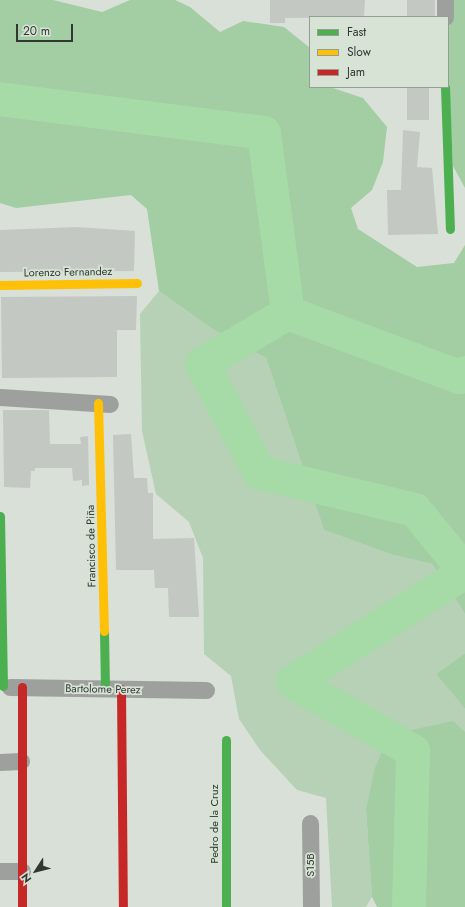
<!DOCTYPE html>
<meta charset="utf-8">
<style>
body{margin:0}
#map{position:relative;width:465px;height:907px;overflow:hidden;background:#d9e0d8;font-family:Jost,sans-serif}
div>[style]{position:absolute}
.green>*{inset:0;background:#b6d1b5}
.forest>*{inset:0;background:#a3cda3}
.river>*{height:34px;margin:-17px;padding:0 17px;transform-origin:17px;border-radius:17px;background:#a6daa6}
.building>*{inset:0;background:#c3c8c2;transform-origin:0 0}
.street>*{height:17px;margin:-8.5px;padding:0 8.5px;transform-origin:8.5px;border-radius:8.5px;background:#9ea09d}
.fast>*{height:9px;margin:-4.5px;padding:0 4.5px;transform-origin:4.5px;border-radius:4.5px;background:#4caf50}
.slow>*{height:9px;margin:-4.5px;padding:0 4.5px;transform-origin:4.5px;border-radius:4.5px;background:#ffc107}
.jam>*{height:9px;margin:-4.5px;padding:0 4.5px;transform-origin:4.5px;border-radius:4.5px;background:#c62828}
span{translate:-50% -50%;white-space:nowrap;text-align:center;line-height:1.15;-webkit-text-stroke:3.5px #d6e3d5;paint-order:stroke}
.street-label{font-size:11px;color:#313731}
.legend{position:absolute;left:309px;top:16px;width:140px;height:72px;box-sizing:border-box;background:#d6e3d5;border:1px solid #949e93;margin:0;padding:5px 7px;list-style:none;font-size:12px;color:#313731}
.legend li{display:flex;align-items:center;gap:8px;height:20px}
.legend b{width:20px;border:1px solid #949e93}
.north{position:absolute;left:16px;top:851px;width:40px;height:40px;-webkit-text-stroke:3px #d6e3d5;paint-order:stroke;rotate:234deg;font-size:11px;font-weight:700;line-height:16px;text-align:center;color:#313731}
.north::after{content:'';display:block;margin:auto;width:14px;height:18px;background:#313731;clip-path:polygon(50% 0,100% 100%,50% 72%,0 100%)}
.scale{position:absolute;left:16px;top:24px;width:57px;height:18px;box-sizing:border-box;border:2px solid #313731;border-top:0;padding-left:5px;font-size:12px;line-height:14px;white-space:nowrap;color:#313731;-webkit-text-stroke:3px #d6e3d5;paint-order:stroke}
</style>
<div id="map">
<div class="green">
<i style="clip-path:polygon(159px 291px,211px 328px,266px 358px,324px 530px,393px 555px,432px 564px,465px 614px,465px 653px,436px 674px,465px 709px,465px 733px,366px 810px,372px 897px,366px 907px,332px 907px,326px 798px,297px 790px,260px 750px,239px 719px,231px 676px,204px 654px,203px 558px,189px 522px,156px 494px,142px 431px,140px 314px)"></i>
</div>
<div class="forest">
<i style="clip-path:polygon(0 0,53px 0,102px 12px,130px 0,175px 0,190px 7px,220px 32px,243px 21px,284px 27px,310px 48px,310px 87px,330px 87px,363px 98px,387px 127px,383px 162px,372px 190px,351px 208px,358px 229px,417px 267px,454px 263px,465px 245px,465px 614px,432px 564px,393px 555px,324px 530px,266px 358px,211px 328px,159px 291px,147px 209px,131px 195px,16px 208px,0 203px)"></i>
<i style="clip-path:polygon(450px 0,465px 0,465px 188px,453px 166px,448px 62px)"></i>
<i style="clip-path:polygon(465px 653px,465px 709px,436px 674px)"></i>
<i style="clip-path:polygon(453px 721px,465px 732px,465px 907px,377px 907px,372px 897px,366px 810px,375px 768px,384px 747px,402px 732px)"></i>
</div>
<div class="river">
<i style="left:0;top:99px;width:266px;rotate:7.3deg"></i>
<i style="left:264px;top:133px;width:182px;rotate:82.4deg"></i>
<i style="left:288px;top:313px;width:100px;rotate:149.3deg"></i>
<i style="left:202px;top:364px;width:123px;rotate:62deg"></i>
<i style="left:260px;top:473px;width:159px;rotate:13.4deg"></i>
<i style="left:415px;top:510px;width:79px;rotate:50.7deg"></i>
<i style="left:288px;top:313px;width:183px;rotate:20.5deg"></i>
<i style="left:459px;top:377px;width:7px;rotate:-34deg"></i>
<i style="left:409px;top:907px;width:156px;rotate:-88.5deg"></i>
<i style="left:413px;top:751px;width:138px;rotate:-150.1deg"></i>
<i style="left:293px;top:682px;width:204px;rotate:-32.6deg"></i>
</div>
<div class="building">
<i style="clip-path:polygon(270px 0,365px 0,364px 17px,285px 18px,285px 23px,270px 23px)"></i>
<i style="left:407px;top:0;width:28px;height:17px"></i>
<i style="left:407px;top:87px;width:22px;height:33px"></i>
<i style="clip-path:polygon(403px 130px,420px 132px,417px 167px,432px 168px,438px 234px,388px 235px,387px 190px,401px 190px)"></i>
<i style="clip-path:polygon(77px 227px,135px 231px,134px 271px,0 272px,0 230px)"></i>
<i style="clip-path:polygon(137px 296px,136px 330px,117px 330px,117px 377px,2px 378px,1px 297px)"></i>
<i style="clip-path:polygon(3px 410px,49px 410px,50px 444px,81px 444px,80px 437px,88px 436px,89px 485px,82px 486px,82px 480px,73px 481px,72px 468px,35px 468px,35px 471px,31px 471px,30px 488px,4px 487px)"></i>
<i style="clip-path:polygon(131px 434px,134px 478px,147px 478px,148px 493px,153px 493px,153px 539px,194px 538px,199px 617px,169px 617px,168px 588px,155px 588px,154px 570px,116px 570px,113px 435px)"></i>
</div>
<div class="street">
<i style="left:445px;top:17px;width:17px;rotate:-90deg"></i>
<i style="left:0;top:397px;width:110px;rotate:3.6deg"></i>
<i style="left:10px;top:687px;width:196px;rotate:0.9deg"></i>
<i style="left:0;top:762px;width:21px;rotate:-3deg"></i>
<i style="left:310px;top:823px;width:84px;rotate:89.3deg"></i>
<i style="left:0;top:871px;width:22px"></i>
</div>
<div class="fast">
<i style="left:445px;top:87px;width:142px;rotate:88deg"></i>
<i style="left:0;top:516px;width:170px;rotate:89deg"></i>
<i style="left:104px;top:631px;width:58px;rotate:89deg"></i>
<i style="left:226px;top:740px;width:167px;rotate:90deg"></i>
</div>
<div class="slow">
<i style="left:0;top:285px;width:137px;rotate:-0.8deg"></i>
<i style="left:98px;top:403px;width:228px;rotate:88.5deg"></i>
</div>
<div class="jam">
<i style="left:22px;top:687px;width:220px;rotate:90deg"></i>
<i style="left:121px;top:689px;width:218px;rotate:89.5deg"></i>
</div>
<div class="street-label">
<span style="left:68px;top:272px;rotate:-1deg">Lorenzo Fernandez</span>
<span style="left:91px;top:546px;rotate:-91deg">Francisco de Piña</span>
<span style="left:103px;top:689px;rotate:1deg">Bartolome Perez</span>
<span style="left:214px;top:824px;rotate:-90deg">Pedro de la Cruz</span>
<span style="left:310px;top:865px;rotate:-90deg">S15B</span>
</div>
<ul class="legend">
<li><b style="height:5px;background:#4caf50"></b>Fast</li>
<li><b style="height:5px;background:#ffc107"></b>Slow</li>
<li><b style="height:5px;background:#c62828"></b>Jam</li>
</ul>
<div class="north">N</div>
<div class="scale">20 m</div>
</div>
